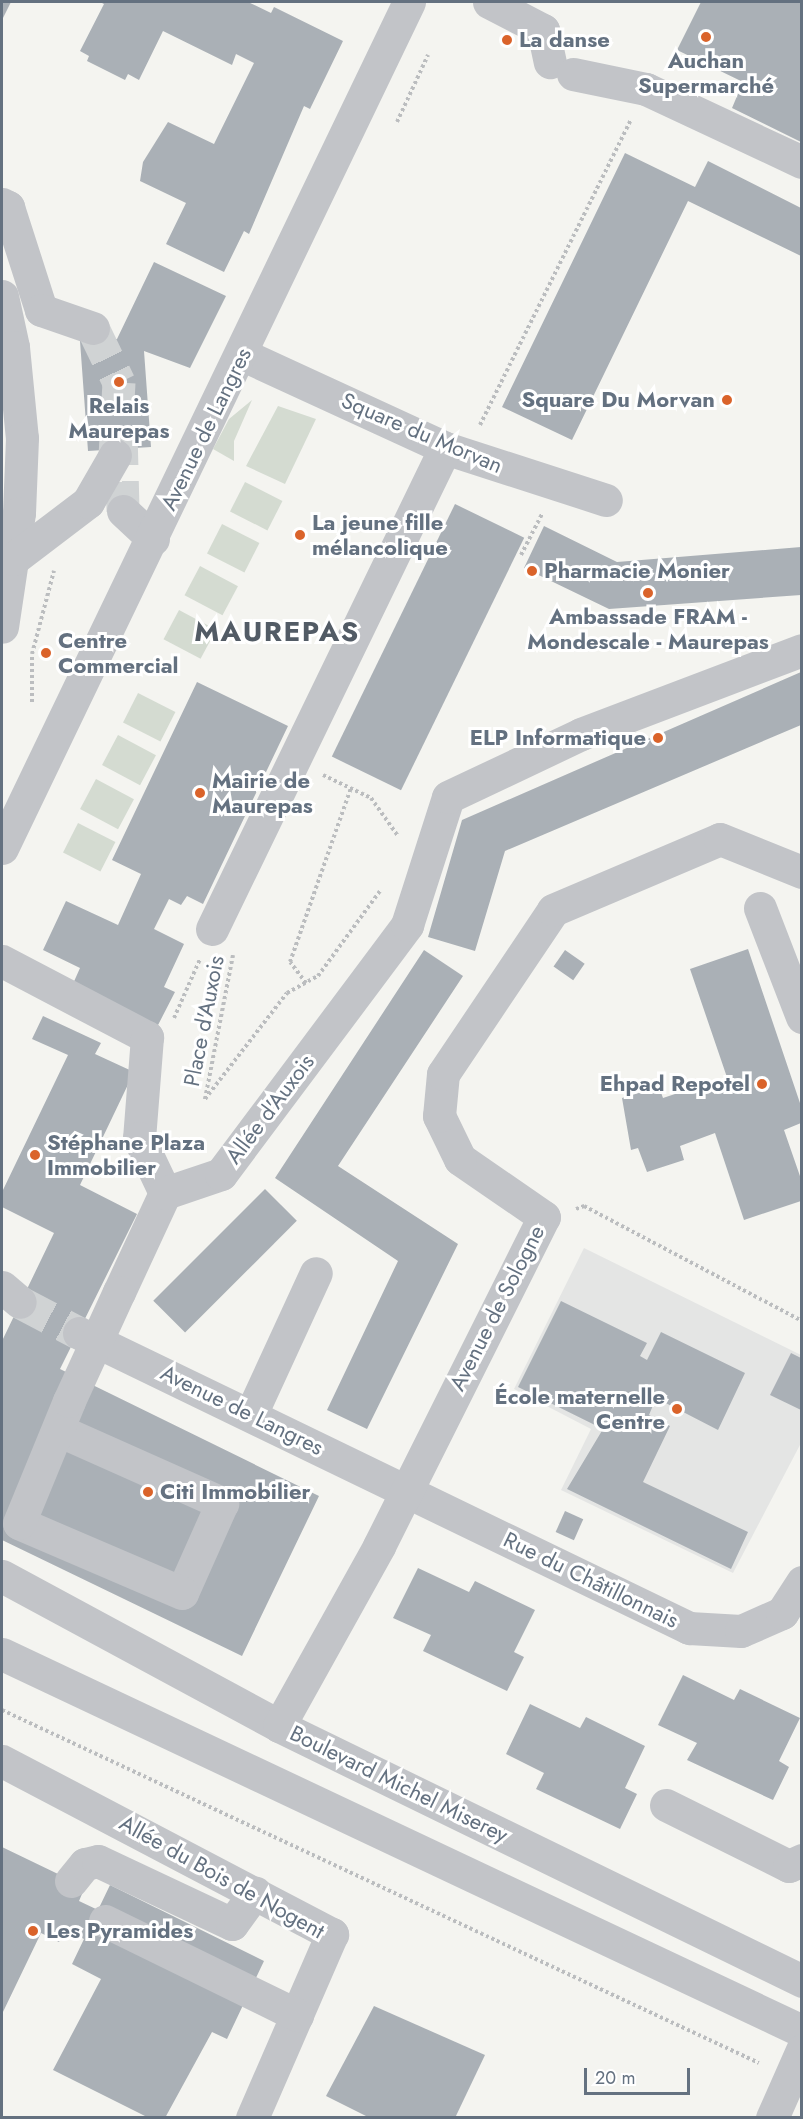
<!DOCTYPE html>
<meta charset="utf-8">
<style>
body{margin:0}
#map{position:relative;width:803px;height:2119px;overflow:hidden;background:#f4f4f0;font-family:Jost,sans-serif}
div>[style]{position:absolute}
.built>*{inset:0;background:#e4e5e4}
.green>*{inset:0;background:#d4dbd1;transform-origin:0 0}
.building>*{inset:0;background:#aab0b6;transform-origin:0 0}
.minor-tunnel>*{height:33px;margin-top:-16.5px;transform-origin:0;background:repeating-linear-gradient(90deg,#d0d3d4 0 33px,transparent 0 49px)}
.path>*{height:4px;margin-top:-2px;transform-origin:0;background:repeating-linear-gradient(90deg,#bbbdbf 0 3px,transparent 0 6px)}
.minor>*{height:33px;margin:-16.5px;padding:0 16.5px;transform-origin:16.5px;border-radius:16.5px;background:#c2c4c8}
.minor-bridge>*{height:33px;margin:-16.5px;padding:0 16.5px;transform-origin:16.5px;border-radius:16.5px;background:#c2c4c8}
.dots>*{width:16px;height:16px;translate:-50% -50%;box-sizing:border-box;border:3px solid #fff;border-radius:50%}
span{translate:-50% -50%;white-space:nowrap;text-align:center;line-height:1.15;-webkit-text-stroke:6px #fff;paint-order:stroke}
.poi-label{font-size:22px;color:#647180;font-weight:700}
.left{translate:0 -50%;text-align:left}
.right{translate:-100% -50%;text-align:right}
.street-label{font-size:22px;color:#647180}
.district-label{font-size:28px;color:#525b65;font-weight:700;letter-spacing:1.5px}
.frame{position:absolute;inset:0;border:3px solid #647180;pointer-events:none}
.scale{position:absolute;left:584px;top:2068px;width:106px;height:27px;box-sizing:border-box;border:3px solid #647180;border-top:0;padding-left:8px;font-size:18px;line-height:21px;white-space:nowrap;color:#647180;-webkit-text-stroke:4px #fff;paint-order:stroke}
</style>
<div id="map">
<div class="built">
<i style="clip-path:polygon(584px 1248px,801px 1355px,801px 1443px,733px 1573px,561px 1490px,591px 1429px,514px 1389px)"></i>
</div>
<div class="green">
<i style="clip-path:polygon(252px 400px,234px 441px,234px 461px,213px 449px,229px 419px)"></i>
<i style="clip-path:polygon(278px 406px,316px 419px,285px 484px,246px 466px)"></i>
<i style="left:245px;top:482px;width:42px;height:33px;rotate:27deg"></i>
<i style="left:222px;top:524px;width:42px;height:33px;rotate:27deg"></i>
<i style="left:200px;top:566px;width:43px;height:33px;rotate:28deg"></i>
<i style="left:179px;top:610px;width:42px;height:33px;rotate:28deg"></i>
<i style="left:138px;top:693px;width:42px;height:33px;rotate:27deg"></i>
<i style="left:118px;top:735px;width:43px;height:34px;rotate:28deg"></i>
<i style="left:96px;top:779px;width:43px;height:34px;rotate:28deg"></i>
<i style="left:78px;top:823px;width:42px;height:33px;rotate:27deg"></i>
</div>
<div class="building">
<i style="clip-path:polygon(2px 2px,11px 2px,2px 20px)"></i>
<i style="clip-path:polygon(100px 2px,248px 2px,271px 13px,274px 7px,343px 41px,310px 109px,304px 106px,249px 234px,244px 231px,224px 272px,166px 244px,186px 203px,140px 181px,143px 162px,168px 122px,214px 144px,254px 63px,236px 54px,232px 65px,163px 31px,139px 80px,128px 74px,125px 80px,87px 61px,89px 56px,80px 51px,104px 4px)"></i>
<i style="clip-path:polygon(701px 2px,801px 2px,801px 142px,732px 108px,743px 82px,677px 50px)"></i>
<i style="clip-path:polygon(625px 153px,695px 187px,708px 161px,801px 208px,801px 256px,688px 201px,572px 440px,502px 407px)"></i>
<i style="clip-path:polygon(154px 262px,226px 296px,190px 368px,144px 351px,151px 447px,88px 451px,80px 341px,117px 339px)"></i>
<i style="left:455px;top:504px;width:77px;height:281px;rotate:26deg"></i>
<i style="clip-path:polygon(544px 526px,617px 562px,801px 547px,801px 595px,609px 609px,524px 568px)"></i>
<i style="clip-path:polygon(801px 672px,801px 725px,505px 851px,475px 951px,428px 937px,462px 820px)"></i>
<i style="clip-path:polygon(197px 682px,288px 726px,203px 904px,187px 896px,181px 905px,169px 899px,154px 929px,184px 944px,164px 987px,175px 992px,157px 1027px,72px 986px,80px 968px,43px 950px,66px 901px,118px 925px,141px 874px,112px 860px)"></i>
<i style="clip-path:polygon(748px 949px,801px 1106px,801px 1123px,784px 1130px,801px 1179px,801px 1201px,744px 1220px,715px 1133px,680px 1146px,684px 1160px,647px 1172px,638px 1148px,631px 1150px,622px 1098px,659px 1087px,663px 1098px,711px 1082px,714px 1094px,731px 1089px,690px 969px)"></i>
<i style="clip-path:polygon(424px 950px,463px 976px,338px 1166px,458px 1244px,367px 1429px,327px 1410px,398px 1261px,275px 1178px)"></i>
<i style="left:565px;top:950px;width:24px;height:20px;rotate:35deg"></i>
<i style="clip-path:polygon(43px 1016px,101px 1043px,95px 1054px,134px 1072px,80px 1185px,137px 1214px,60px 1369px,319px 1496px,242px 1656px,2px 1540px,2px 1341px,54px 1233px,2px 1207px,2px 1192px,68px 1055px,32px 1039px)"></i>
<i style="left:265px;top:1189px;width:45px;height:158px;rotate:45deg"></i>
<i style="clip-path:polygon(561px 1301px,647px 1343px,640px 1356px,647px 1360px,661px 1332px,745px 1373px,718px 1430px,656px 1398px,649px 1415px,670px 1426px,643px 1482px,748px 1532px,731px 1569px,567px 1489px,603px 1429px,518px 1387px)"></i>
<i style="clip-path:polygon(791px 1353px,801px 1358px,801px 1410px,770px 1395px)"></i>
<i style="left:565px;top:1511px;width:20px;height:23px;rotate:24deg"></i>
<i style="clip-path:polygon(418px 1568px,469px 1592px,475px 1581px,535px 1610px,514px 1652px,524px 1657px,507px 1691px,423px 1651px,431px 1635px,393px 1618px)"></i>
<i style="clip-path:polygon(683px 1675px,734px 1700px,740px 1689px,800px 1718px,779px 1761px,789px 1767px,773px 1800px,687px 1760px,697px 1743px,658px 1725px)"></i>
<i style="clip-path:polygon(530px 1704px,580px 1728px,586px 1717px,645px 1746px,625px 1788px,637px 1794px,620px 1829px,536px 1789px,544px 1773px,506px 1754px)"></i>
<i style="clip-path:polygon(2px 1847px,85px 1887px,79px 1901px,98px 1910px,110px 1885px,264px 1961px,227px 2039px,212px 2032px,165px 2118px,149px 2118px,53px 2070px,101px 1979px,72px 1964px,84px 1939px,65px 1929px,59px 1942px,41px 1933px,2px 2014px)"></i>
<i style="clip-path:polygon(374px 2006px,485px 2055px,455px 2118px,370px 2118px,326px 2096px)"></i>
</div>
<div class="minor-tunnel">
<i style="left:93px;top:328px;width:60px;rotate:64.3deg"></i>
<i style="left:119px;top:382px;width:73px;rotate:93.1deg"></i>
<i style="left:121px;top:432px;width:79px;rotate:88.5deg"></i>
<i style="left:20px;top:1302px;width:67px;rotate:27.7deg"></i>
</div>
<div class="path">
<i style="left:397px;top:122px;width:74px;rotate:-65.2deg"></i>
<i style="left:480px;top:425px;width:341px;rotate:-63.7deg"></i>
<i style="left:521px;top:555px;width:46px;rotate:-62.9deg"></i>
<i style="left:32px;top:702px;width:48px;rotate:-90deg"></i>
<i style="left:32px;top:654px;width:86px;rotate:-75.2deg"></i>
<i style="left:323px;top:775px;width:53px;rotate:25.6deg"></i>
<i style="left:371px;top:798px;width:47px;rotate:54.6deg"></i>
<i style="left:233px;top:955px;width:147px;rotate:101deg"></i>
<i style="left:205px;top:1099px;width:134px;rotate:-52.3deg"></i>
<i style="left:287px;top:993px;width:35px;rotate:-29deg"></i>
<i style="left:318px;top:976px;width:105px;rotate:-53.9deg"></i>
<i style="left:306px;top:983px;width:26px;rotate:-127deg"></i>
<i style="left:290px;top:962px;width:184px;rotate:-70.7deg"></i>
<i style="left:174px;top:1018px;width:64px;rotate:-66.2deg"></i>
<i style="left:576px;top:1209px;width:9px;rotate:-21deg"></i>
<i style="left:584px;top:1206px;width:246px;rotate:27.8deg"></i>
<i style="left:2px;top:1710px;width:835px;rotate:25deg"></i>
</div>
<div class="minor">
<i style="left:489px;top:2px;width:61px;rotate:27.4deg"></i>
<i style="left:543px;top:30px;width:33px;rotate:78deg"></i>
<i style="left:573px;top:74px;width:75px;rotate:11.6deg"></i>
<i style="left:646px;top:89px;width:172px;rotate:25.1deg"></i>
<i style="left:2px;top:204px;width:7px;rotate:27deg"></i>
<i style="left:8px;top:207px;width:108px;rotate:72.2deg"></i>
<i style="left:41px;top:310px;width:55px;rotate:19.1deg"></i>
<i style="left:2px;top:296px;width:52px;rotate:77.8deg"></i>
<i style="left:13px;top:347px;width:91px;rotate:84.4deg"></i>
<i style="left:22px;top:438px;width:75px;rotate:92.3deg"></i>
<i style="left:19px;top:513px;width:115px;rotate:98.5deg"></i>
<i style="left:241px;top:354px;width:225px;rotate:24.7deg"></i>
<i style="left:445px;top:448px;width:169px;rotate:17.9deg"></i>
<i style="left:123px;top:511px;width:41px;rotate:43deg"></i>
<i style="left:13px;top:559px;width:94px;rotate:-37.2deg"></i>
<i style="left:88px;top:502px;width:54px;rotate:-60.1deg"></i>
<i style="left:2px;top:848px;width:939px;rotate:-64.31deg"></i>
<i style="left:760px;top:908px;width:117px;rotate:68.9deg"></i>
<i style="left:212px;top:929px;width:534px;rotate:-64.15deg"></i>
<i style="left:2px;top:961px;width:164px;rotate:27.7deg"></i>
<i style="left:147px;top:1037px;width:101px;rotate:94.5deg"></i>
<i style="left:139px;top:1138px;width:61px;rotate:64.7deg"></i>
<i style="left:2px;top:1287px;width:23px;rotate:40deg"></i>
<i style="left:119px;top:1292px;width:109px;rotate:-65.1deg"></i>
<i style="left:165px;top:1193px;width:59px;rotate:-18.7deg"></i>
<i style="left:221px;top:1174px;width:311px;rotate:-53.2deg"></i>
<i style="left:407px;top:925px;width:134px;rotate:-72.2deg"></i>
<i style="left:448px;top:797px;width:147px;rotate:-25.3deg"></i>
<i style="left:581px;top:734px;width:236px;rotate:-20.8deg"></i>
<i style="left:79px;top:1333px;width:678px;rotate:25.81deg"></i>
<i style="left:689px;top:1628px;width:52px;rotate:3.3deg"></i>
<i style="left:741px;top:1631px;width:45px;rotate:-23.7deg"></i>
<i style="left:782px;top:1613px;width:37px;rotate:-57deg"></i>
<i style="left:251px;top:1414px;width:155px;rotate:-65.3deg"></i>
<i style="left:58px;top:1430px;width:180px;rotate:24deg"></i>
<i style="left:222px;top:1503px;width:98px;rotate:114deg"></i>
<i style="left:182px;top:1593px;width:177px;rotate:-156.8deg"></i>
<i style="left:19px;top:1523px;width:132px;rotate:-67.7deg"></i>
<i style="left:2px;top:1576px;width:315px;rotate:28.4deg"></i>
<i style="left:279px;top:1726px;width:582px;rotate:25.99deg"></i>
<i style="left:2px;top:1654px;width:884px;rotate:25.23deg"></i>
<i style="left:279px;top:1726px;width:206px;rotate:-60.9deg"></i>
<i style="left:379px;top:1546px;width:368px;rotate:-63.4deg"></i>
<i style="left:544px;top:1217px;width:102px;rotate:-145.4deg"></i>
<i style="left:460px;top:1159px;width:48px;rotate:-116deg"></i>
<i style="left:439px;top:1116px;width:42px;rotate:-84.6deg"></i>
<i style="left:443px;top:1074px;width:197px;rotate:-56.1deg"></i>
<i style="left:553px;top:910px;width:181px;rotate:-23deg"></i>
<i style="left:720px;top:839px;width:88px;rotate:21.9deg"></i>
<i style="left:2px;top:1761px;width:373px;rotate:27.7deg"></i>
<i style="left:332px;top:1934px;width:201px;rotate:113.5deg"></i>
<i style="left:666px;top:1805px;width:137px;rotate:26.4deg"></i>
<i style="left:789px;top:1866px;width:14px;rotate:-25deg"></i>
<i style="left:71px;top:1881px;width:22px;rotate:-51deg"></i>
<i style="left:85px;top:1864px;width:13px;rotate:-13deg"></i>
<i style="left:98px;top:1861px;width:148px;rotate:25.2deg"></i>
<i style="left:232px;top:1924px;width:39px;rotate:-54deg"></i>
<i style="left:105px;top:1921px;width:214px;rotate:26.1deg"></i>
<i style="left:772px;top:2118px;width:74px;rotate:-66.2deg"></i>
</div>
<div class="minor-bridge">
<i style="left:69px;top:1401px;width:120px;rotate:-65.4deg"></i>
</div>
<div class="dots">
<i style="left:706px;top:37px;background:#da632a"></i>
<i style="left:507px;top:40px;background:#da632a"></i>
<i style="left:119px;top:382px;background:#da632a"></i>
<i style="left:727px;top:400px;background:#da632a"></i>
<i style="left:300px;top:535px;background:#da632a"></i>
<i style="left:532px;top:571px;background:#da632a"></i>
<i style="left:648px;top:593px;background:#da632a"></i>
<i style="left:46px;top:653px;background:#da632a"></i>
<i style="left:658px;top:738px;background:#da632a"></i>
<i style="left:200px;top:793px;background:#da632a"></i>
<i style="left:762px;top:1084px;background:#da632a"></i>
<i style="left:35px;top:1155px;background:#da632a"></i>
<i style="left:677px;top:1409px;background:#da632a"></i>
<i style="left:148px;top:1492px;background:#da632a"></i>
<i style="left:33px;top:1931px;background:#da632a"></i>
</div>
<div class="poi-label">
<span class="left" style="left:519px;top:40px">La danse</span>
<span style="left:706px;top:73px">Auchan<br>Supermarché</span>
<span class="right" style="left:715px;top:400px">Square Du Morvan</span>
<span style="left:119px;top:418px">Relais<br>Maurepas</span>
<span class="left" style="left:312px;top:535px">La jeune fille<br>mélancolique</span>
<span class="left" style="left:544px;top:571px">Pharmacie Monier</span>
<span style="left:648px;top:629px">Ambassade FRAM -<br>Mondescale - Maurepas</span>
<span class="left" style="left:58px;top:653px">Centre<br>Commercial</span>
<span class="right" style="left:646px;top:738px">ELP Informatique</span>
<span class="left" style="left:212px;top:793px">Mairie de<br>Maurepas</span>
<span class="right" style="left:750px;top:1084px">Ehpad Repotel</span>
<span class="left" style="left:47px;top:1155px">Stéphane Plaza<br>Immobilier</span>
<span class="right" style="left:665px;top:1409px">École maternelle<br>Centre</span>
<span class="left" style="left:160px;top:1492px">Citi Immobilier</span>
<span class="left" style="left:46px;top:1931px">Les Pyramides</span>
</div>
<div class="street-label">
<span style="left:206px;top:429px;rotate:-64deg">Avenue de Langres</span>
<span style="left:422px;top:433px;rotate:23deg">Square du Morvan</span>
<span style="left:204px;top:1021px;rotate:-79deg">Place d'Auxois</span>
<span style="left:270px;top:1109px;rotate:-53deg">Allée d'Auxois</span>
<span style="left:497px;top:1308px;rotate:-63deg">Avenue de Sologne</span>
<span style="left:242px;top:1410px;rotate:26deg">Avenue de Langres</span>
<span style="left:591px;top:1580px;rotate:26deg">Rue du Châtillonnais</span>
<span style="left:399px;top:1784px;rotate:26deg">Boulevard Michel Miserey</span>
<span style="left:222px;top:1877px;rotate:29deg">Allée du Bois de Nogent</span>
</div>
<div class="district-label">
<span style="left:277px;top:632px">MAUREPAS</span>
</div>
<div class="frame"></div>
<div class="scale">20 m</div>
</div>
